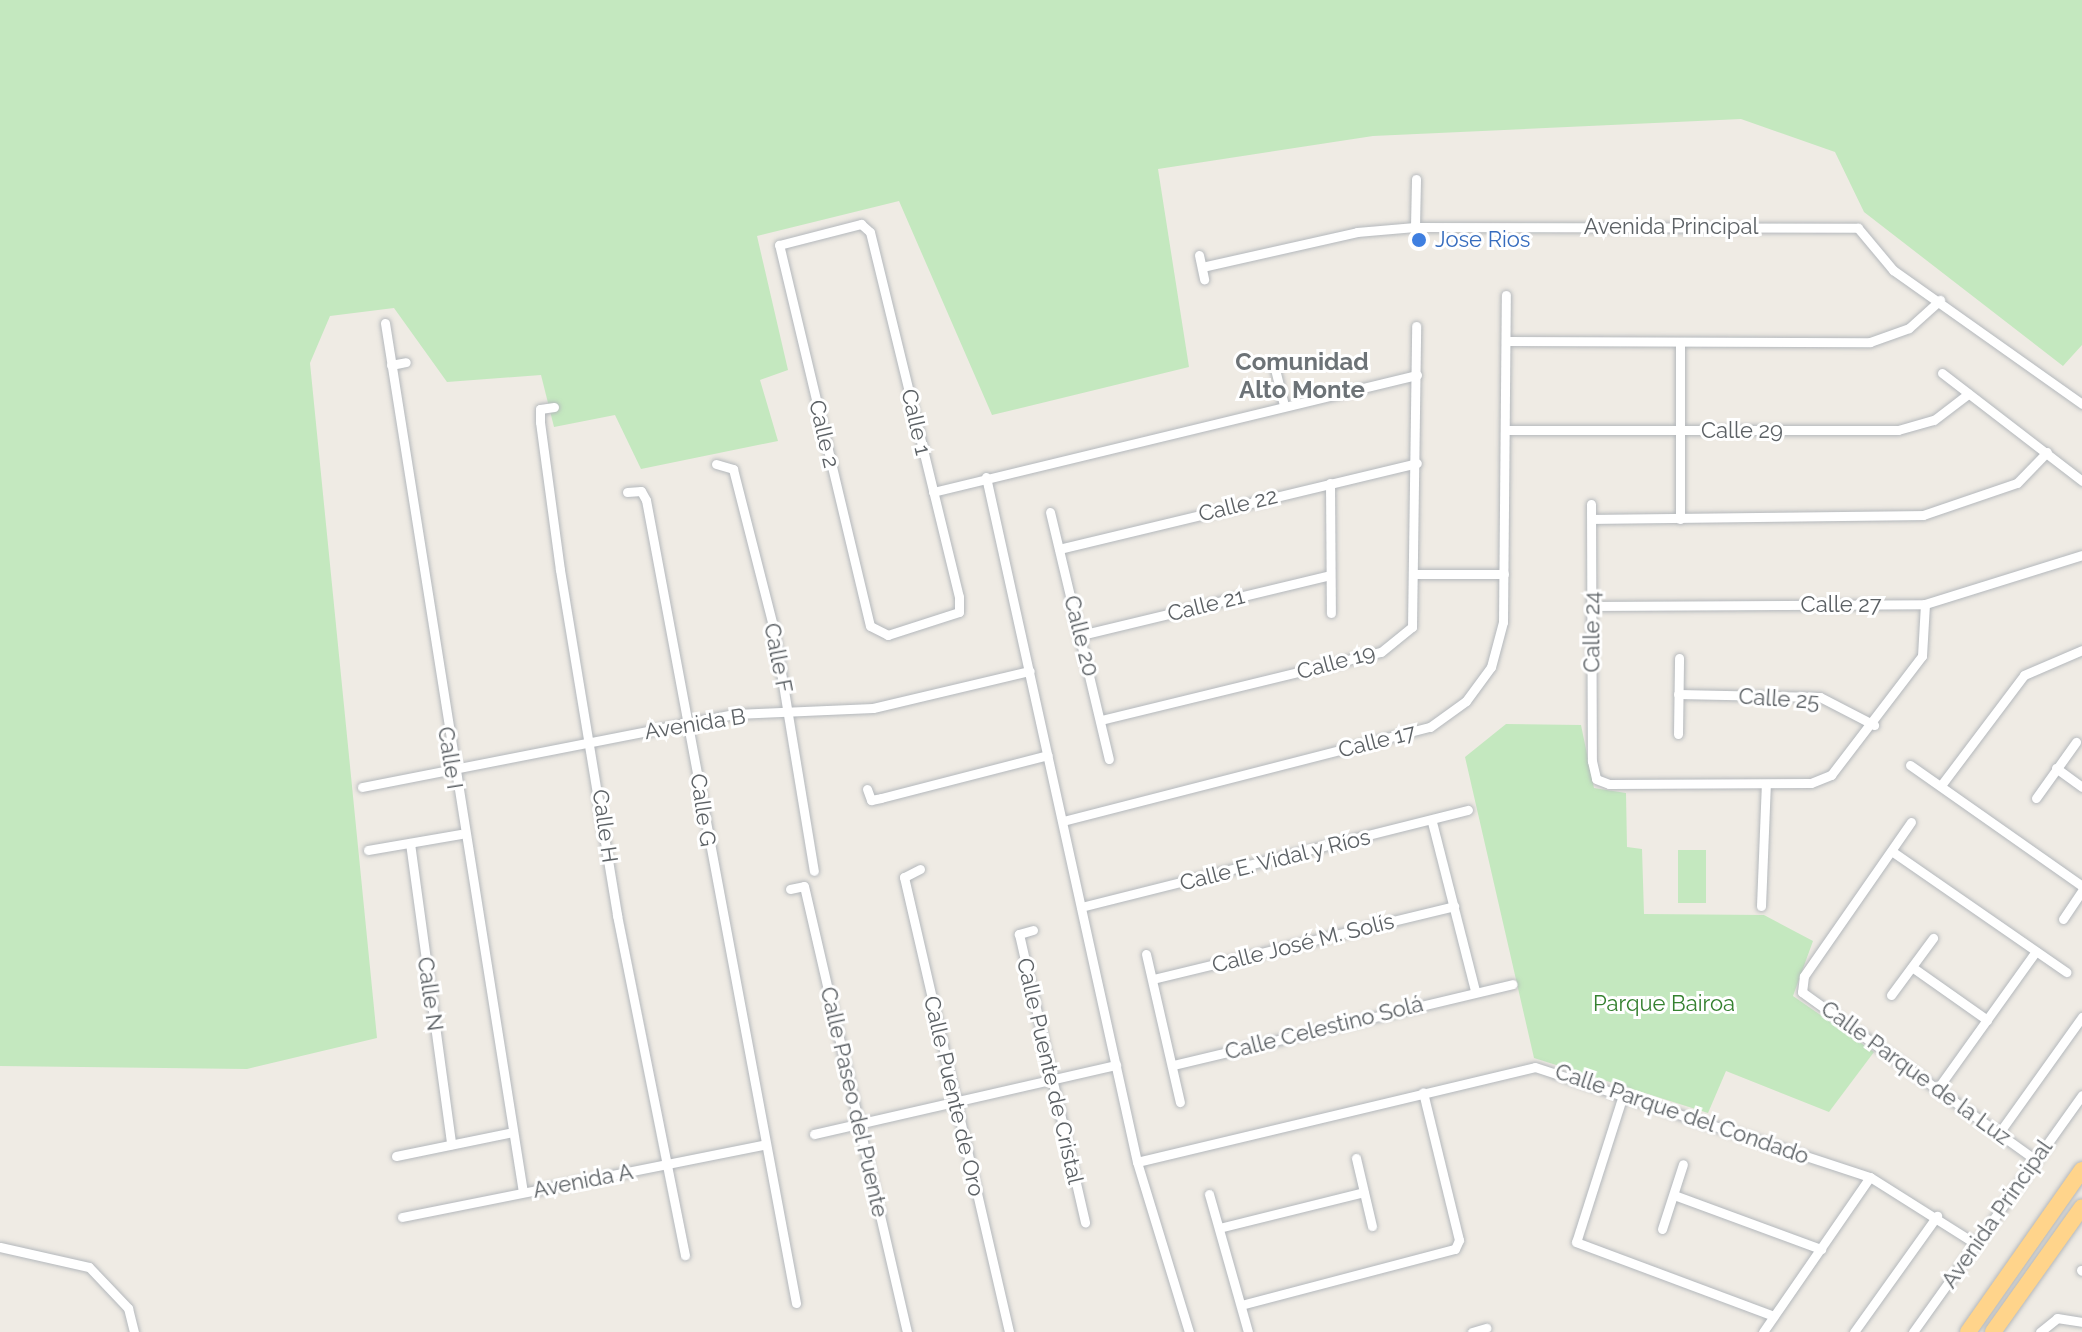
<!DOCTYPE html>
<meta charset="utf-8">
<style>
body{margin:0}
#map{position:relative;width:2082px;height:1332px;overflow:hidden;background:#efebe4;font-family:Raleway,sans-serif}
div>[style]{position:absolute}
.green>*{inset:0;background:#c4e8bf;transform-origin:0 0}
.roads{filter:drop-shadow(0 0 2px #b4b8bc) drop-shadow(0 0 2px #b4b8bc)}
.street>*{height:9px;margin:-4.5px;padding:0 4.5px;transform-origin:4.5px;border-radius:4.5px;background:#fff}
.highway>*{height:16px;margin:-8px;padding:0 8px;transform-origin:8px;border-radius:8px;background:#ffd48b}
.dots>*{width:22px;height:22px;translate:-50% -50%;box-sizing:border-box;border:4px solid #fff;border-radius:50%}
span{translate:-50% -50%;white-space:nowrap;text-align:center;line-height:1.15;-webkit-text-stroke:6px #fff;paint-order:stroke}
.street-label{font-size:22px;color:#5c6165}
.shop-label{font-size:22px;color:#366cbe}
.left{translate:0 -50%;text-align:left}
.park-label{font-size:22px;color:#358130}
.neighbourhood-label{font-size:24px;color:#6d7377;font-weight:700}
</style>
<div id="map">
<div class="green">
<i style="clip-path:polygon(0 0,2082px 0,2082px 345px,2063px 366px,1864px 212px,1835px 152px,1741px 119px,1373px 136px,1158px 169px,1189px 367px,992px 415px,899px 201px,757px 236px,788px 370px,760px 380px,778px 441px,641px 469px,615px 415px,554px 427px,541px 375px,447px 382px,394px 308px,330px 316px,310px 363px,377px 1038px,247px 1069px,0 1066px)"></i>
<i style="clip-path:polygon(1506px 724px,1581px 725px,1594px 788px,1626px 793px,1627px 847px,1642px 849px,1644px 914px,1764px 915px,1813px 941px,1793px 996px,1874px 1052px,1829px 1112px,1726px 1071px,1708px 1113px,1534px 1058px,1465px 757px)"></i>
<i style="left:1678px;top:850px;width:28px;height:53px"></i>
</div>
<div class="roads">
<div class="street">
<i style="left:861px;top:224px;width:12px;rotate:42deg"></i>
<i style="left:870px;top:232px;width:376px;rotate:76.3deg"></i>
<i style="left:959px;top:597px;width:15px;rotate:90deg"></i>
<i style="left:959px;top:612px;width:75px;rotate:162.1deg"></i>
<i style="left:888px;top:635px;width:20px;rotate:-153deg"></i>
<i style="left:870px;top:626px;width:392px;rotate:-103.4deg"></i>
<i style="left:779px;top:245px;width:85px;rotate:-14.4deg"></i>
<i style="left:1415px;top:227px;width:48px;rotate:-88.8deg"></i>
<i style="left:1199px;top:255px;width:25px;rotate:78deg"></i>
<i style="left:1202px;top:267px;width:159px;rotate:-12.7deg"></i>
<i style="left:1357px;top:232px;width:58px;rotate:-4.9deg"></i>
<i style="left:1415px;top:227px;width:443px;rotate:0.1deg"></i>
<i style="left:1858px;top:228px;width:55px;rotate:50.2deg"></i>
<i style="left:1893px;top:270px;width:232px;rotate:35.3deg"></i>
<i style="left:385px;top:323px;width:880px;rotate:80.98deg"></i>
<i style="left:1506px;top:341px;width:364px;rotate:0.2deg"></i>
<i style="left:1870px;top:342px;width:41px;rotate:-19.7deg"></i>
<i style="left:1909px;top:328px;width:42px;rotate:-42.1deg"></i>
<i style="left:391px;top:365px;width:15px;rotate:-11deg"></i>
<i style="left:1274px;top:365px;width:38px;rotate:76deg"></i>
<i style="left:1942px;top:373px;width:177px;rotate:37.6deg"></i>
<i style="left:554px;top:407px;width:14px;rotate:172deg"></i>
<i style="left:540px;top:409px;width:13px;rotate:90deg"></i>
<i style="left:540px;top:422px;width:149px;rotate:82.3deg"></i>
<i style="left:560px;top:570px;width:350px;rotate:80.6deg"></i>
<i style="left:617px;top:915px;width:347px;rotate:78.7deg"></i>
<i style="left:1505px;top:430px;width:393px"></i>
<i style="left:1898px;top:430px;width:37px;rotate:-16deg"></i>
<i style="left:1934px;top:420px;width:43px;rotate:-37.4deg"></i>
<i style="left:716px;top:464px;width:18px;rotate:16deg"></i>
<i style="left:733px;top:469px;width:166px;rotate:75.7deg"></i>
<i style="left:774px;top:630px;width:244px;rotate:80.6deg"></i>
<i style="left:986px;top:477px;width:701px;rotate:77.57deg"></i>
<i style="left:1137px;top:1162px;width:178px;rotate:73deg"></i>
<i style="left:1330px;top:483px;width:130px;rotate:89.6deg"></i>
<i style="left:627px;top:492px;width:14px;rotate:-4deg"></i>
<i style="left:641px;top:491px;width:10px;rotate:61deg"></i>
<i style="left:646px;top:500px;width:817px;rotate:79.42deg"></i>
<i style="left:933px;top:492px;width:498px;rotate:-13.6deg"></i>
<i style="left:1591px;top:504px;width:257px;rotate:89.8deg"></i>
<i style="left:1592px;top:761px;width:18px;rotate:77deg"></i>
<i style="left:1596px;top:779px;width:14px;rotate:21deg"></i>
<i style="left:1609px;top:784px;width:202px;rotate:-0.3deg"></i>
<i style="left:1811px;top:783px;width:22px;rotate:-22deg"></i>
<i style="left:1831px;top:775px;width:150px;rotate:-52.6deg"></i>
<i style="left:1922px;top:656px;width:52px;rotate:-86.7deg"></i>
<i style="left:1050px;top:512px;width:254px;rotate:76.6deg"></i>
<i style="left:1592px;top:519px;width:331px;rotate:-0.7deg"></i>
<i style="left:1923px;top:515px;width:99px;rotate:-18.8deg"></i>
<i style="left:2017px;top:483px;width:43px;rotate:-45.9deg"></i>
<i style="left:1680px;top:519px;width:177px;rotate:-90deg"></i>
<i style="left:1059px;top:549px;width:368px;rotate:-13.5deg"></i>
<i style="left:1416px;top:574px;width:88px"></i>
<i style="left:1592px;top:606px;width:333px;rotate:-0.3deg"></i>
<i style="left:1925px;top:604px;width:164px;rotate:-17.3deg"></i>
<i style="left:1081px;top:635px;width:256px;rotate:-13.5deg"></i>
<i style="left:1678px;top:694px;width:142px;rotate:1.2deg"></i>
<i style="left:1820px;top:697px;width:61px;rotate:27.4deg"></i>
<i style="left:1101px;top:720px;width:288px;rotate:-13.7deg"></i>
<i style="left:1381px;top:652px;width:40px;rotate:-39deg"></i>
<i style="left:1412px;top:627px;width:301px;rotate:-89.2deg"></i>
<i style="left:1678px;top:734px;width:76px;rotate:-89.2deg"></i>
<i style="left:1910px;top:765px;width:210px;rotate:35.1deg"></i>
<i style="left:2056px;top:768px;width:32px;rotate:36deg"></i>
<i style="left:1942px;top:784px;width:136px;rotate:-53deg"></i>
<i style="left:2024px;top:675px;width:63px;rotate:-23.3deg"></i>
<i style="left:362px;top:787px;width:380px;rotate:-11.1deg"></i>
<i style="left:735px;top:714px;width:138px;rotate:-2.5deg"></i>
<i style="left:873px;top:708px;width:161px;rotate:-13.3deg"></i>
<i style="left:867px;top:789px;width:12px;rotate:70deg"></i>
<i style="left:871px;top:800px;width:10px;rotate:-11deg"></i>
<i style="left:881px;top:798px;width:172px;rotate:-14.4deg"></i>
<i style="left:2036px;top:798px;width:69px;rotate:-54.5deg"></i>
<i style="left:1063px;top:821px;width:379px;rotate:-14.4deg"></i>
<i style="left:1430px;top:727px;width:44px;rotate:-35.8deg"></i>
<i style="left:1466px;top:701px;width:42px;rotate:-53.7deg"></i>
<i style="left:1491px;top:667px;width:47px;rotate:-75.1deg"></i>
<i style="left:1503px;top:622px;width:327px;rotate:-89.5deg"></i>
<i style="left:1432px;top:822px;width:174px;rotate:75.7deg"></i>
<i style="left:1911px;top:822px;width:188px;rotate:124.8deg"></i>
<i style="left:1804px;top:976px;width:16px;rotate:97deg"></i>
<i style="left:1802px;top:992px;width:288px;rotate:35.7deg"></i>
<i style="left:410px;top:843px;width:304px;rotate:82.2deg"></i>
<i style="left:368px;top:850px;width:94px;rotate:-9.8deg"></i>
<i style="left:1893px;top:852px;width:211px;rotate:34.7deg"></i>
<i style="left:920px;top:869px;width:18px;rotate:153deg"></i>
<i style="left:904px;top:877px;width:467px;rotate:77deg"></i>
<i style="left:790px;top:889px;width:14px;rotate:-12deg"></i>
<i style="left:804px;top:886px;width:458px;rotate:77deg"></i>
<i style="left:1761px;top:906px;width:122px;rotate:-87.7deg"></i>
<i style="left:1081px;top:907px;width:399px;rotate:-14.1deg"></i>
<i style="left:2063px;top:919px;width:34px;rotate:-56deg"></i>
<i style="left:1033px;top:930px;width:15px;rotate:164deg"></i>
<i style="left:1019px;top:934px;width:296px;rotate:77.1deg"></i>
<i style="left:1146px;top:954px;width:152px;rotate:77.1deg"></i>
<i style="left:1912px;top:967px;width:92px;rotate:35.2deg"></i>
<i style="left:1153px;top:979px;width:310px;rotate:-13.6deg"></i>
<i style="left:1891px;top:995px;width:71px;rotate:-53.6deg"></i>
<i style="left:1173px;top:1065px;width:349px;rotate:-13.4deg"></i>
<i style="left:1938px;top:1088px;width:168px;rotate:-54.4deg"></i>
<i style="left:1624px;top:1092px;width:157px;rotate:107.7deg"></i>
<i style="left:1576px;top:1242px;width:211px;rotate:20.5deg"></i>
<i style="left:1999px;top:1133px;width:143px;rotate:-54.4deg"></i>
<i style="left:814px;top:1134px;width:310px;rotate:-12.9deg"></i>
<i style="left:396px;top:1156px;width:119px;rotate:-11.6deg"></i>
<i style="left:1356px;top:1158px;width:70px;rotate:76.8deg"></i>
<i style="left:1137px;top:1162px;width:409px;rotate:-13.4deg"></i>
<i style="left:1535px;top:1067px;width:353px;rotate:18.2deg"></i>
<i style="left:1870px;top:1177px;width:125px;rotate:32.3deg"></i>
<i style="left:1209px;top:1194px;width:143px;rotate:74.2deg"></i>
<i style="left:1674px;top:1195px;width:157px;rotate:20.2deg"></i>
<i style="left:402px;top:1217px;width:368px;rotate:-11.3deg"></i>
<i style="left:1219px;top:1228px;width:149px;rotate:-13.9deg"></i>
<i style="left:1662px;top:1229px;width:68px;rotate:-72.1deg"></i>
<i style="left:0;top:1247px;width:91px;rotate:12.7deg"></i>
<i style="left:89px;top:1267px;width:57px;rotate:46.4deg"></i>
<i style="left:128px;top:1308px;width:25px;rotate:76deg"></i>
<i style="left:2081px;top:1270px;width:1px;rotate:45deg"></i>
<i style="left:1241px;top:1305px;width:221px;rotate:-14.7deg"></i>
<i style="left:1455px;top:1249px;width:10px;rotate:-66deg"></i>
<i style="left:1459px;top:1240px;width:152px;rotate:-103.7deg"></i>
<i style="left:1472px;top:1332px;width:15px;rotate:-16deg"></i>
<i style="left:1763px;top:1332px;width:188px;rotate:-55.4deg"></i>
<i style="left:1854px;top:1332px;width:143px;rotate:-54.4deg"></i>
<i style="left:1913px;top:1332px;width:291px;rotate:-54.5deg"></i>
<i style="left:2040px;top:1332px;width:22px;rotate:-39deg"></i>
<i style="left:2057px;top:1318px;width:25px;rotate:9deg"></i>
</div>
<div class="highway">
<i style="left:1968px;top:1332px;width:198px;rotate:-54.9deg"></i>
<i style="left:1993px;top:1332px;width:153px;rotate:-54.5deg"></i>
</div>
</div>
<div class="dots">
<i style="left:1419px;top:240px;background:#3f7fe0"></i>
</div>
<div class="street-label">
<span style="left:1671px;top:227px">Avenida Principal</span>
<span style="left:916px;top:422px;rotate:77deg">Calle 1</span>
<span style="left:1742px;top:431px">Calle 29</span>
<span style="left:824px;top:434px;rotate:77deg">Calle 2</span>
<span style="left:1238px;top:505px;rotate:-14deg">Calle 22</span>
<span style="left:1206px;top:605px;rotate:-14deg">Calle 21</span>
<span style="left:1841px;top:605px">Calle 27</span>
<span style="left:1592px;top:632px;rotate:-90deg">Calle 24</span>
<span style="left:1081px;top:636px;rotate:76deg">Calle 20</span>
<span style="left:778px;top:658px;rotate:79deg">Calle F</span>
<span style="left:1336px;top:662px;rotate:-15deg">Calle 19</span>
<span style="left:1779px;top:699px;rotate:4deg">Calle 25</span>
<span style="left:695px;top:724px;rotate:-9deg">Avenida B</span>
<span style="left:1377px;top:741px;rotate:-14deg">Calle 17</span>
<span style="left:450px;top:758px;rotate:81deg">Calle I</span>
<span style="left:703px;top:810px;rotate:82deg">Calle G</span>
<span style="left:605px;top:826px;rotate:82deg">Calle H</span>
<span style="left:1275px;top:860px;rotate:-14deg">Calle E. Vidal y Ríos</span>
<span style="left:1303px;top:943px;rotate:-14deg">Calle José M. Solís</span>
<span style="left:430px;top:994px;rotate:82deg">Calle N</span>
<span style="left:1324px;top:1028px;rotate:-14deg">Calle Celestino Solá</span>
<span style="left:1050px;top:1071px;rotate:77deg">Calle Puente de Cristal</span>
<span style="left:1916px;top:1073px;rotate:36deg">Calle Parque de la Luz</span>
<span style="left:954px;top:1096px;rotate:77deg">Calle Puente de Oro</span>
<span style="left:854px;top:1102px;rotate:77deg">Calle Paseo del Puente</span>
<span style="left:1682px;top:1114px;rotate:19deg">Calle Parque del Condado</span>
<span style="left:583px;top:1181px;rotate:-11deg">Avenida A</span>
<span style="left:1997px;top:1214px;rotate:-55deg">Avenida Principal</span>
</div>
<div class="shop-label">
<span class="left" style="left:1435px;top:240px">Jose Rios</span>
</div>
<div class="park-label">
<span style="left:1664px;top:1004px">Parque Bairoa</span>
</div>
<div class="neighbourhood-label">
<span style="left:1302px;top:376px">Comunidad<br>Alto Monte</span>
</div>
</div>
